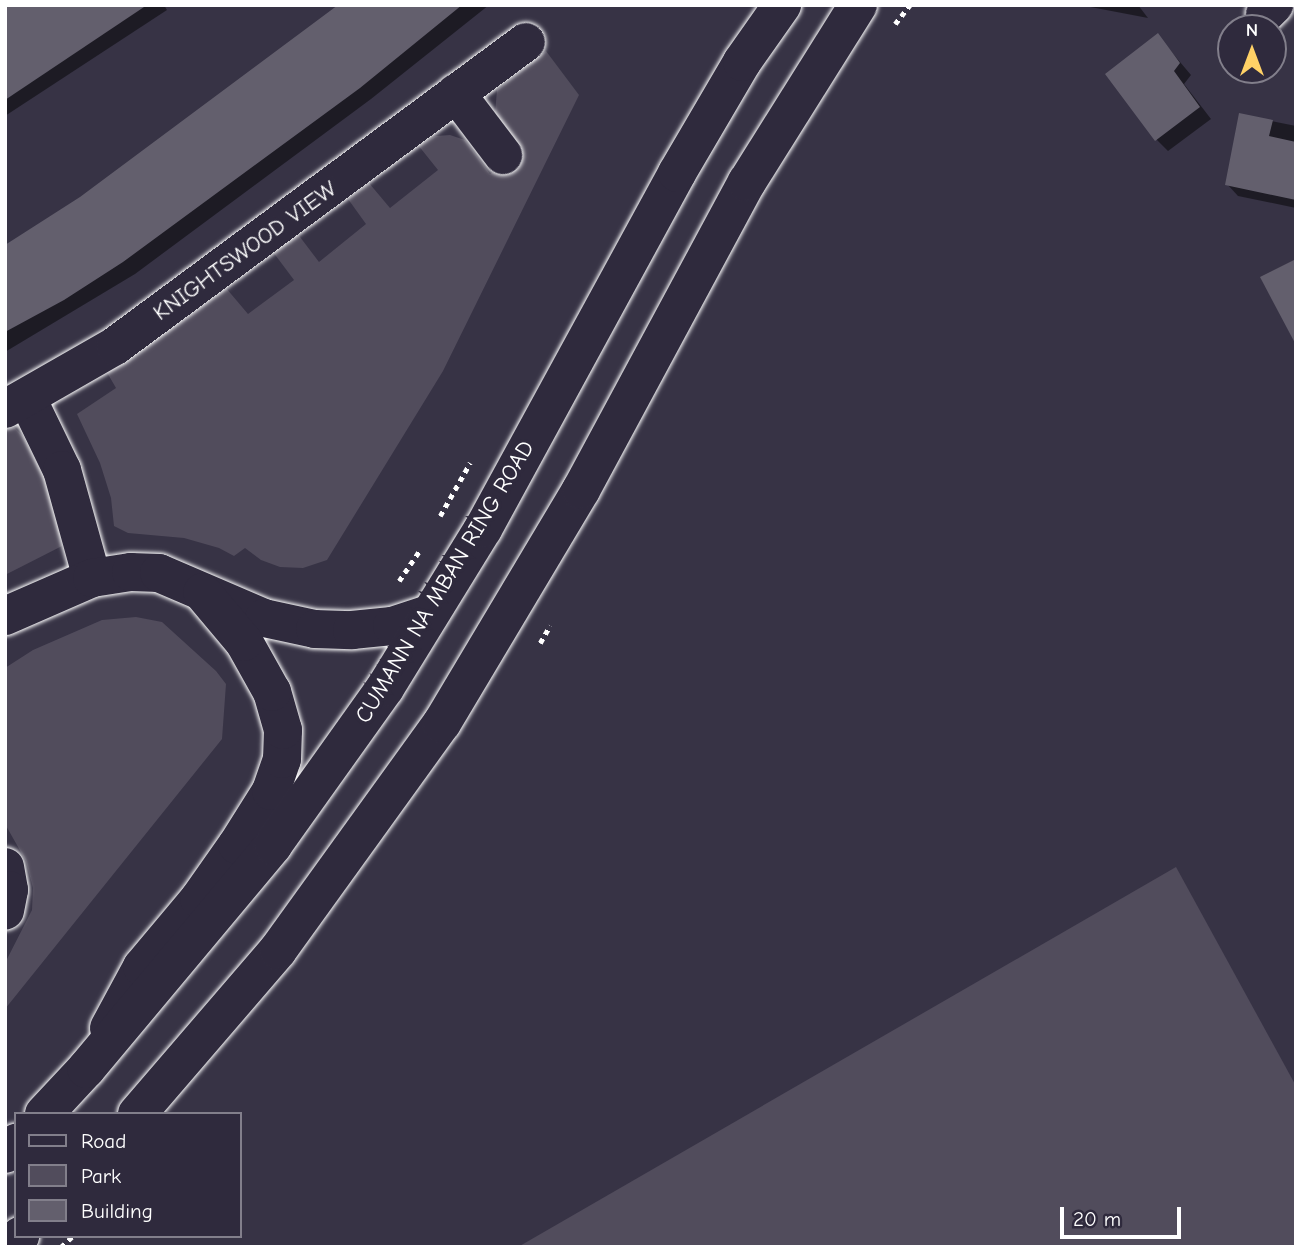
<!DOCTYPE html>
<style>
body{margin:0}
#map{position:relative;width:1301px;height:1252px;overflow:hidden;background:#373345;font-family:"Comic Neue",sans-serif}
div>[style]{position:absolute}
.green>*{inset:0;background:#514c5c}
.shadow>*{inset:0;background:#0007}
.building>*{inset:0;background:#635f6d}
.path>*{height:4.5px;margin-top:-2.25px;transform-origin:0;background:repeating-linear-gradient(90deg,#fff 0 5px,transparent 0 10px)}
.roads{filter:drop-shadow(0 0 2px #fff) drop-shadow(0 0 2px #fff)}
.street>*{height:38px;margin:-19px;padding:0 19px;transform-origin:19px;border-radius:19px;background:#2f2a3d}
.secondary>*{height:38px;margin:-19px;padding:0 19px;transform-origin:19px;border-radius:19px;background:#2f2a3d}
span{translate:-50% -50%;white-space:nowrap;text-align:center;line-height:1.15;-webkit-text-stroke:7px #2f2a3d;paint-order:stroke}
.street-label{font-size:23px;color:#fff}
.frame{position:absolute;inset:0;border:7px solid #fff;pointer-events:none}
.legend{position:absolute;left:14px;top:1112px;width:228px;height:126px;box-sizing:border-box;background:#2f2a3d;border:2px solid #827f8b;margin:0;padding:9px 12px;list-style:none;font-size:21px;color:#fff}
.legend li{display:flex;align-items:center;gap:14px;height:35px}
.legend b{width:35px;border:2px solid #827f8b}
.north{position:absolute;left:1217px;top:14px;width:70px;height:70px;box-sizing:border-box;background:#2f2a3d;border:2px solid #827f8b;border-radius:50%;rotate:0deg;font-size:19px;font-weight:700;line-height:28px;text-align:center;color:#fff}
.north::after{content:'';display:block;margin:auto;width:24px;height:32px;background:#ffd166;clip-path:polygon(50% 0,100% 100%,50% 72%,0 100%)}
.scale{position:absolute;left:1060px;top:1207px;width:121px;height:32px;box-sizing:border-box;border:4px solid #fff;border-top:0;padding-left:9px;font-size:21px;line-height:24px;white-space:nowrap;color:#fff;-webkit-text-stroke:5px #2f2a3d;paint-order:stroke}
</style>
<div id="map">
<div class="green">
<i style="clip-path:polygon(546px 51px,579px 95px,443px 371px,327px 560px,303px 568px,280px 567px,261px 560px,245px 548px,234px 556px,219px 548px,184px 538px,128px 533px,114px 526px,111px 498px,100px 463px,77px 414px,116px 388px,105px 369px,188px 317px,226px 288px,248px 314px,294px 280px,273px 252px,297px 233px,319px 262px,366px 224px,348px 199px,369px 183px,390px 208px,438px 170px,418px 145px,436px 136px,450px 135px,465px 140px,490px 174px,520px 153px,495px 114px,497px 90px)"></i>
<i style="clip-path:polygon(15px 428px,23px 436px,53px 496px,62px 546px,5px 575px,5px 429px)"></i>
<i style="clip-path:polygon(136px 617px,162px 622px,216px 671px,226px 684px,222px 739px,5px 1009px,5px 963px,32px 910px,33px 888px,26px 861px,5px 824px,5px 668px,33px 650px,102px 620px)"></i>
<i style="clip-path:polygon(1176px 867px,1296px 1086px,1296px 1247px,518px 1247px)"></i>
</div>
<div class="shadow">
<i style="clip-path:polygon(9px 5px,164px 5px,167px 10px,5px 116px,5px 8px)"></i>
<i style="clip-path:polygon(341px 5px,489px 5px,371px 99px,135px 274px,5px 352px,5px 244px,9px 245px,81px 198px)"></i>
<i style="clip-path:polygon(1080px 5px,1138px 5px,1148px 18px)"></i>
<i style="clip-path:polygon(1158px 36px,1191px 75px,1184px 84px,1211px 119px,1168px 151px,1157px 140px)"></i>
<i style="clip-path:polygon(1241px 115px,1296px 126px,1296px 208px,1238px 196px,1227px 184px)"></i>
</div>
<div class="building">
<i style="clip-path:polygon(5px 5px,147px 5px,5px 100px)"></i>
<i style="clip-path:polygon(338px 5px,462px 5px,360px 88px,123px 262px,64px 300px,5px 332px,5px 245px,80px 197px)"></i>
<i style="clip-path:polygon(1158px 33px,1180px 63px,1174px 71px,1200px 107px,1155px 141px,1105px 74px)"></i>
<i style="clip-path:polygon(1239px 113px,1273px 120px,1269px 136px,1296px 142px,1296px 200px,1225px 185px)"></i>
<i style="clip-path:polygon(1296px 259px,1296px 345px,1260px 277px)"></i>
</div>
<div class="path">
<i style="left:895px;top:24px;width:24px;rotate:-52deg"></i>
<i style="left:440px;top:516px;width:61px;rotate:-60.5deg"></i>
<i style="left:399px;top:581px;width:36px;rotate:-56deg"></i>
<i style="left:540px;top:643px;width:20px;rotate:-60deg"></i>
<i style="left:61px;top:1247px;width:16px;rotate:-43deg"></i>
</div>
<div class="roads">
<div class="street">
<i style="left:1265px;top:14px;width:13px;rotate:-45deg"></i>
<i style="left:456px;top:93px;width:78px;rotate:52.8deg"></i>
<i style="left:27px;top:398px;width:80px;rotate:64.1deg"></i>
<i style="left:62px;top:470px;width:112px;rotate:74.5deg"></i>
<i style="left:5px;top:409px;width:127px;rotate:-29.8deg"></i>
<i style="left:115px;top:346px;width:511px;rotate:-36.49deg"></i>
<i style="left:5px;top:616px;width:95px;rotate:-23.6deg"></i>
<i style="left:92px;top:578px;width:39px;rotate:-9deg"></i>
<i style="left:131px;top:572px;width:28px;rotate:2deg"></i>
<i style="left:159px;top:573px;width:114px;rotate:23.2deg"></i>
<i style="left:264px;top:618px;width:52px;rotate:12.2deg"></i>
<i style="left:315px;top:629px;width:37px;rotate:2deg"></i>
<i style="left:352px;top:630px;width:40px;rotate:-5.7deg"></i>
<i style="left:392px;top:626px;width:40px;rotate:-18deg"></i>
<i style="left:5px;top:867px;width:23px;rotate:80deg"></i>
<i style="left:9px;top:890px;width:21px;rotate:101deg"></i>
<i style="left:109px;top:1028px;width:69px;rotate:-61.6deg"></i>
<i style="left:142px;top:967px;width:89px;rotate:-50deg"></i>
<i style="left:199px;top:899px;width:66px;rotate:-54.9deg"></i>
<i style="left:237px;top:845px;width:64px;rotate:-57.8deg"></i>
<i style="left:271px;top:791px;width:34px;rotate:-71deg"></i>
<i style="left:282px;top:759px;width:29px;rotate:-88deg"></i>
<i style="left:283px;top:730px;width:40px;rotate:-106deg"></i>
<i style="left:272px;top:692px;width:57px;rotate:-119.2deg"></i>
<i style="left:244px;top:642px;width:65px;rotate:-130deg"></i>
</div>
<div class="secondary">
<i style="left:44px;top:1114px;width:62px;rotate:-47deg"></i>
<i style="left:86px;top:1069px;width:292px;rotate:-50.1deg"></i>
<i style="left:273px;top:845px;width:193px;rotate:-54.5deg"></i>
<i style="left:385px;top:688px;width:187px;rotate:-58.4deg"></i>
<i style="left:483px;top:529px;width:405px;rotate:-61.4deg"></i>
<i style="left:677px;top:173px;width:129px;rotate:-59.6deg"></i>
<i style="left:742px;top:62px;width:70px;rotate:-54.9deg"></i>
<i style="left:137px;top:1114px;width:216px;rotate:-49.3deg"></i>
<i style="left:278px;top:950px;width:280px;rotate:-54.2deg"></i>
<i style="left:442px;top:723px;width:271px;rotate:-59.2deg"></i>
<i style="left:581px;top:490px;width:350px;rotate:-61.7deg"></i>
<i style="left:747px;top:182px;width:209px;rotate:-57.9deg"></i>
<i style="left:5px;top:1154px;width:16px;rotate:-45deg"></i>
<i style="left:9px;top:1247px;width:16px;rotate:-45deg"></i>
</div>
</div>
<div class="street-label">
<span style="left:245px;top:251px;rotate:-36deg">KNIGHTSWOOD VIEW</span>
<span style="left:445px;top:582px;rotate:-59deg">CUMANN NA MBAN RING ROAD</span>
</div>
<div class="frame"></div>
<ul class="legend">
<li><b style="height:9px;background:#2f2a3d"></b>Road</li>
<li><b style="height:19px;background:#514c5c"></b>Park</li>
<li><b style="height:19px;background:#635f6d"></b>Building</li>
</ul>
<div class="north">N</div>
<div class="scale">20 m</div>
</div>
